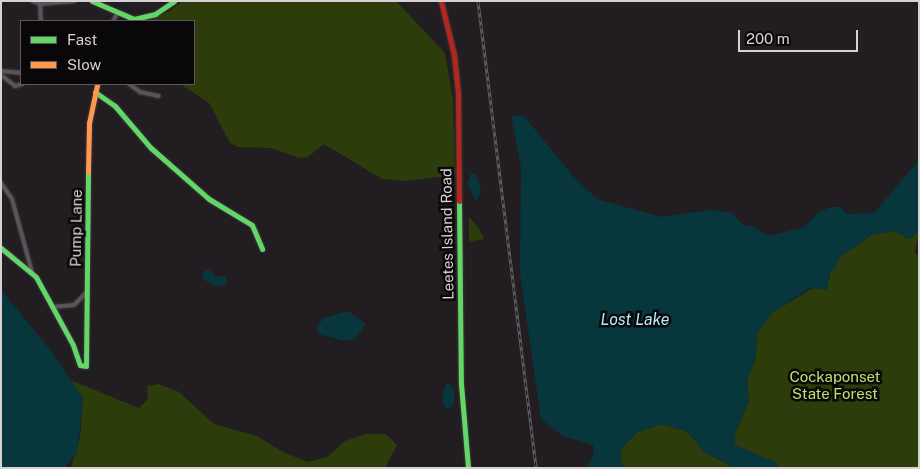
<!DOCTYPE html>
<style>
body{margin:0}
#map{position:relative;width:920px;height:469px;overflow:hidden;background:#211d21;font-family:"Public Sans",sans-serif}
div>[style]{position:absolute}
.green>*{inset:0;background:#2d3c0b}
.water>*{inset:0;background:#07363c}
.roads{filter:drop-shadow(0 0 1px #3b373b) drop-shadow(0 0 1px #3b373b)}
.street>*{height:4px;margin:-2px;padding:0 2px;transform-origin:2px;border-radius:2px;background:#585458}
.fast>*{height:5px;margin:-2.5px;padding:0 2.5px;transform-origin:2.5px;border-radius:2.5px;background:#63d668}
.slow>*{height:5px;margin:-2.5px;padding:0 2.5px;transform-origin:2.5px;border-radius:2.5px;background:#ff974d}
.jam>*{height:5px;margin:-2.5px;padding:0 2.5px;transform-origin:2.5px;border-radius:2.5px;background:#b3261e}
.rail>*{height:3px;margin-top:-1.5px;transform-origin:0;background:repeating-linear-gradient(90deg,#0a070a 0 4px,#5c595c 0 8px);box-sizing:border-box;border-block:1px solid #5c595c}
span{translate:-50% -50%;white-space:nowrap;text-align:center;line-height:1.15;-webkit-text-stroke:5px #0a070a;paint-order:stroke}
.street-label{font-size:15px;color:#d7d1d6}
.park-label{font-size:15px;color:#bae569}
.water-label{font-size:16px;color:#aeecf5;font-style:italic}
.frame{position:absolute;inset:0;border:2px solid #d7d1d6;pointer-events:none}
.legend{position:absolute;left:20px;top:20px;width:175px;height:65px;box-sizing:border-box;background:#0a070a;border:1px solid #5c585c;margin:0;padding:6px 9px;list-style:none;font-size:15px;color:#d7d1d6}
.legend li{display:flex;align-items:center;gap:10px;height:25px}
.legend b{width:25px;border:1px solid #5c585c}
.scale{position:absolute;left:738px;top:30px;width:120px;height:22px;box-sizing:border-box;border:2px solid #d7d1d6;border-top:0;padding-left:6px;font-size:15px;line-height:18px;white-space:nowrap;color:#d7d1d6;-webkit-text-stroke:4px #0a070a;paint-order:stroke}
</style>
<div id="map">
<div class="green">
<i style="clip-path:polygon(182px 1px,396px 1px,445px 53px,453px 99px,455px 175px,405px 181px,382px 179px,324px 144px,308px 157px,299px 158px,271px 148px,238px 147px,230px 143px,209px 103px,180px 84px,194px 84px,194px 21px,144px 21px,170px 11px)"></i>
<i style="clip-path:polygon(469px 217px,478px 227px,484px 239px,469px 242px)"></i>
<i style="clip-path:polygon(894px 231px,909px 239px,919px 232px,915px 252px,919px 258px,919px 468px,778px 468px,776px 463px,735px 445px,735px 434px,749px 400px,747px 381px,756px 356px,757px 333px,773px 312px,830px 278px,830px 270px,839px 258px,871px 235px)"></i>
<i style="clip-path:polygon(68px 379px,139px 408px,148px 399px,147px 386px,159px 384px,179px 392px,214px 424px,257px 436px,283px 452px,308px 462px,327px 457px,345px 441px,365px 434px,386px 434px,397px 445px,385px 468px,71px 468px,80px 437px,83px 398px)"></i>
<i style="clip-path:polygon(662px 424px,688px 432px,704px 452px,735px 468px,623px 468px,620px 457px,622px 448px,638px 432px)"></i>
</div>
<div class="water">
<i style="clip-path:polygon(517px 115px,524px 116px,573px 176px,597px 199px,662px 217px,709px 210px,730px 212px,745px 226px,752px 226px,769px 236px,805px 227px,819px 212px,831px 207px,840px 207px,847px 214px,874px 213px,919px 160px,919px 232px,909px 239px,894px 231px,871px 235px,839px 258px,834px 271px,830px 270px,827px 290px,810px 288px,773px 312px,757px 333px,756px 356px,747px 381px,749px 400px,735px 434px,735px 445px,777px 463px,778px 468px,736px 468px,704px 452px,688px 432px,662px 424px,638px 432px,622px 448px,620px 457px,623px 468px,587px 468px,594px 452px,593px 445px,563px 436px,541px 419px,520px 274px,521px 167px,511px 117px)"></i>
<i style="clip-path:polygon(471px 173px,476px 175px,481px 190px,477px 202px,467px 184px)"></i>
<i style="clip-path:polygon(209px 269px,216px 276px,226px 277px,227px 285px,216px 286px,202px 279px,203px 272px)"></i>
<i style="clip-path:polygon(1px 290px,52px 352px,83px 398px,77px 453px,64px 468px,1px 468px)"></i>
<i style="clip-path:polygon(348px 311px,366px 324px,355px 339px,345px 341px,318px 334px,317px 328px,323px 318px)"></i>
<i style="clip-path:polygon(447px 383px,454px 389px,454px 404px,449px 409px,444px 406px,442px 395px)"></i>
</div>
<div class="roads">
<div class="street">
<i style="left:32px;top:1px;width:9px;rotate:21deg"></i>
<i style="left:40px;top:4px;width:35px;rotate:-5deg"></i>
<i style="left:40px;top:4px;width:17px;rotate:87deg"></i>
<i style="left:113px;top:21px;width:8px;rotate:-60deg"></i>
<i style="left:1px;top:71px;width:20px;rotate:6deg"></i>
<i style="left:1px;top:75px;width:18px;rotate:38deg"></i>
<i style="left:15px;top:86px;width:8px;rotate:-14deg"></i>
<i style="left:129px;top:84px;width:14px;rotate:36deg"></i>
<i style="left:140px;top:92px;width:19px;rotate:12deg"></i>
<i style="left:1px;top:183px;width:19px;rotate:55deg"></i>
<i style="left:12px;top:199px;width:76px;rotate:74.7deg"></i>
<i style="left:52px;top:307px;width:22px;rotate:-5deg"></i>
<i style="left:74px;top:305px;width:18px;rotate:-45deg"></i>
</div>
<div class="fast">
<i style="left:92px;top:1px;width:46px;rotate:23.2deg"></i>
<i style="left:134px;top:19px;width:22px;rotate:-13deg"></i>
<i style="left:155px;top:14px;width:23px;rotate:-34deg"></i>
<i style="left:95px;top:92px;width:24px;rotate:35deg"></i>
<i style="left:115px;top:106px;width:55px;rotate:49.4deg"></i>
<i style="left:151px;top:148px;width:77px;rotate:41.3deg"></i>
<i style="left:209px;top:199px;width:50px;rotate:31.2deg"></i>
<i style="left:252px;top:225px;width:26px;rotate:67deg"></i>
<i style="left:459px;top:201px;width:183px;rotate:89.4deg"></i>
<i style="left:461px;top:384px;width:84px;rotate:85.2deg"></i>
<i style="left:1px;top:248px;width:45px;rotate:39.6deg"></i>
<i style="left:36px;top:277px;width:77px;rotate:61.4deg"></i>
<i style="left:73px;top:345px;width:21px;rotate:71deg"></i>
<i style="left:80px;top:365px;width:6px;rotate:9deg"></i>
<i style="left:86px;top:366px;width:194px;rotate:-89.4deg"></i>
</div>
<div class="slow">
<i style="left:88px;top:172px;width:49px;rotate:-88.8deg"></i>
<i style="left:89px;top:123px;width:40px;rotate:-78deg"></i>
</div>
<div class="jam">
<i style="left:441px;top:1px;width:56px;rotate:76.5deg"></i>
<i style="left:454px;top:55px;width:37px;rotate:84deg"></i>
<i style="left:458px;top:92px;width:109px;rotate:89.5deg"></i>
</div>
</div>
<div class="rail">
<i style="left:478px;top:1px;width:471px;rotate:82.9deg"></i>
</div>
<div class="street-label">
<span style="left:76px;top:228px;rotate:-89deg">Pump Lane</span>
<span style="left:447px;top:234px;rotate:-91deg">Leetes Island Road</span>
</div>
<div class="park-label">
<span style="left:835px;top:385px">Cockaponset<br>State Forest</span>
</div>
<div class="water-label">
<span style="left:635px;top:320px">Lost Lake</span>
</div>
<div class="frame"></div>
<ul class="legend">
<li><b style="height:6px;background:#63d668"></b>Fast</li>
<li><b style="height:6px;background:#ff974d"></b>Slow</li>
</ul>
<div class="scale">200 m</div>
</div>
